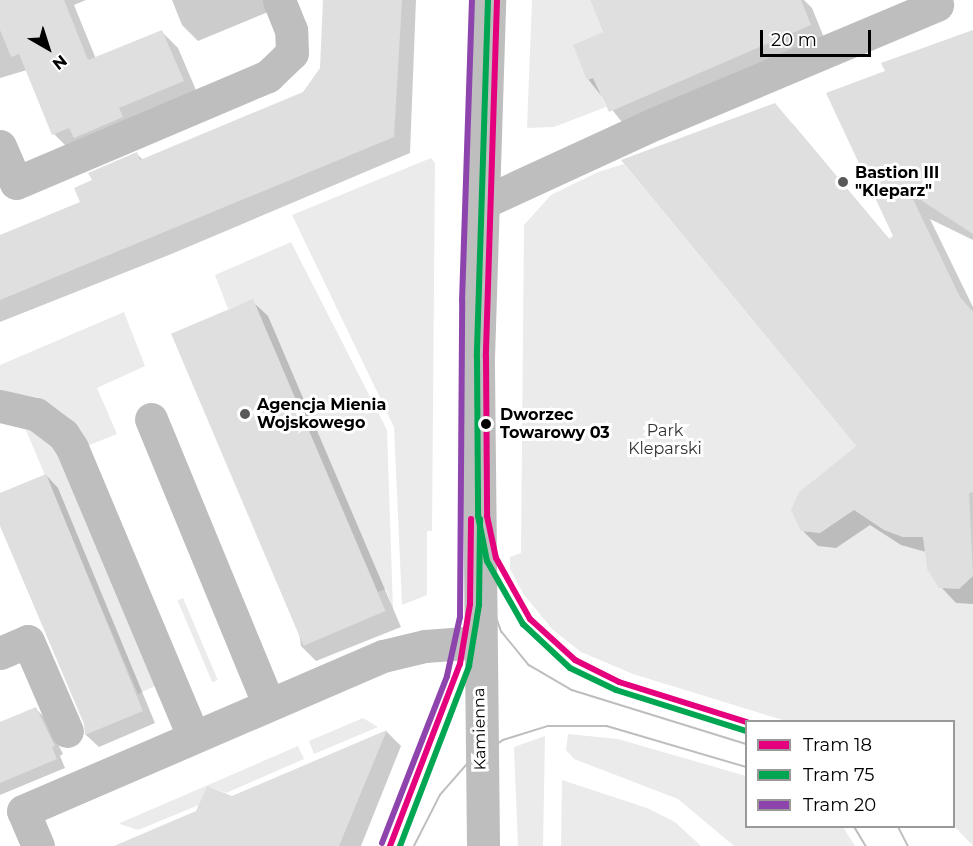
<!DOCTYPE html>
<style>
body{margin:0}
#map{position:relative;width:973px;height:846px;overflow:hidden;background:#fff;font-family:Montserrat,sans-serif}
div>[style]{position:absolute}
.green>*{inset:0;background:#ebebeb;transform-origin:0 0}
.shadow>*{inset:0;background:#0003}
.building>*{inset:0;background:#dfdfdf;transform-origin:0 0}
.minor>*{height:33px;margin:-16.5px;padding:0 16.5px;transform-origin:16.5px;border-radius:16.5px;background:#bebebe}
.tram>*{height:1.5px;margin:-0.75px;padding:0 0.75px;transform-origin:0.75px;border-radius:0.75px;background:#bebebe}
.tram-1>*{height:6px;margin:-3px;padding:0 3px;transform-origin:3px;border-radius:3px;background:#e5007d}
.tram-2>*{height:6px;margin:-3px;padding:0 3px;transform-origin:3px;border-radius:3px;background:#00a651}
.tram-3>*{height:6px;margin:-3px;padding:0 3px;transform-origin:3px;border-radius:3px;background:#8e44ad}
.dots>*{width:16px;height:16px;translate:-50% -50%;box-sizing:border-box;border:3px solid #fff;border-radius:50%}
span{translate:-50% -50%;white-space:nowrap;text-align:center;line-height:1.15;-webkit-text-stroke:6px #fff;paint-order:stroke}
.poi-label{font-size:16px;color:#000;font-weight:700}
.left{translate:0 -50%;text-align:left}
.stop-label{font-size:16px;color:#000;font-weight:700}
.park-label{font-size:16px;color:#323232}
.street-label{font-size:16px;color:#000}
.legend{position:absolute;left:745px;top:720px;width:210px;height:108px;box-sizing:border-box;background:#fff;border:2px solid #999;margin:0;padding:8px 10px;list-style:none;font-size:18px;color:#000}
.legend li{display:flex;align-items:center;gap:12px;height:30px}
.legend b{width:30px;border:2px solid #999}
.north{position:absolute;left:18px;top:18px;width:60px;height:60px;-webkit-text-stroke:4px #fff;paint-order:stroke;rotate:141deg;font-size:16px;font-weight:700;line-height:24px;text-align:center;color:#000}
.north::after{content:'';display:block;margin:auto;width:21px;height:27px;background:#000;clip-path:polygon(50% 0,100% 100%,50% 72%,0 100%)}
.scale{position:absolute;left:760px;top:30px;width:111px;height:27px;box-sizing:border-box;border:3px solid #000;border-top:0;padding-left:8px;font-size:18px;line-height:21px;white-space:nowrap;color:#000;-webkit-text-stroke:4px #fff;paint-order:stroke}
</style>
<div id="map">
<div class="green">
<i style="clip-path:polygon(532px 0,590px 0,603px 32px,587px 80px,593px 78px,606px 107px,554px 127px,527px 128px)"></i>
<i style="clip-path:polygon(431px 158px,435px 163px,432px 531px,427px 531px,427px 595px,402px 605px,394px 427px,292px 215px)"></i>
<i style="clip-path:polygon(624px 164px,856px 446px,799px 492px,801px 531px,820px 533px,857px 507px,884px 530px,903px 537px,923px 537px,927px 569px,959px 589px,973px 572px,973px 846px,954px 826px,954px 722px,786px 721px,633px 674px,581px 652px,553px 630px,524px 595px,510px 569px,510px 557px,521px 553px,524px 225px,551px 195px,598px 172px)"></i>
<i style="clip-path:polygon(291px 242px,387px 430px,393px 609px,386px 589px,378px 592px,253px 300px,228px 309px,215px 275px)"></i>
<i style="clip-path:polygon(124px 312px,145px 366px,97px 388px,117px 434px,87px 446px,0 396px,0 365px)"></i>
<i style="clip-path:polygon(22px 421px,56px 446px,157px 685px,138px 694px)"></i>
<i style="left:183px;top:598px;width:89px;height:6px;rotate:67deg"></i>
<i style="clip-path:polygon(363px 718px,378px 727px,314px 754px,309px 741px)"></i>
<i style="clip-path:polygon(568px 734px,618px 739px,746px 776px,746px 826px,843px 827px,855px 846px,734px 846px,678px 799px,574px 759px,566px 750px)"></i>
<i style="clip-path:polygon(545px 736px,543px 846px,518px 846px,514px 747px)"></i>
<i style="clip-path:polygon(298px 746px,304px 759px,226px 793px,207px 786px,199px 805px,138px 830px,120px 824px,120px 823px)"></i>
<i style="clip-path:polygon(562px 780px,647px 808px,675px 822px,701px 846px,561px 846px)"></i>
</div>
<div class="shadow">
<i style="clip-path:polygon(0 0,86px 0,74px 5px,96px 59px,162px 32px,178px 48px,199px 97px,70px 150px,54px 134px,27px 70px,0 78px)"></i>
<i style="clip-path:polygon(172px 0,268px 0,273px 10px,198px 41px,182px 25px)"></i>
<i style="clip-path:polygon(325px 0,416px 0,410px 153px,169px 255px,0 322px,0 237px,82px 203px,94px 181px,137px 154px,143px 160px,304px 93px,322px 68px)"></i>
<i style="clip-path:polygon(592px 0,804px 0,812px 8px,825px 40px,625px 126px,588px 79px,605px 33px)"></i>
<i style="clip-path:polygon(973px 32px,973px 240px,930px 219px,973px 307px,973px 604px,956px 603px,941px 587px,926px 552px,901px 545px,870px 525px,836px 548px,818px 546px,802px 530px,859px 446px,792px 123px,890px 240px,895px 237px,887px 72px)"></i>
<i style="clip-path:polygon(252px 301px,268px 316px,401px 627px,316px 661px,301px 646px)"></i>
<i style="clip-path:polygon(46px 475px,58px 488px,155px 723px,99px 747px,86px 735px,86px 723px,0 522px,0 495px)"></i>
<i style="clip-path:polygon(36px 709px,45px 718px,63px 754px,60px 756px,65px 768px,0 795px,0 724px)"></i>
<i style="clip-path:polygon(386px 731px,401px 746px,361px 846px,140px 846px,232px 797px)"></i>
</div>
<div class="building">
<i style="clip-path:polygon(0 0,64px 0,88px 60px,162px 30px,184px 81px,119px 108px,123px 117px,74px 138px,69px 128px,52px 135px,19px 54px,11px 57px,0 30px)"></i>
<i style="clip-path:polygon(323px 0,402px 0,394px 137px,0 300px,0 235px,80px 202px,74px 188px,92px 180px,88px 173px,137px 152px,140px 160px,303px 92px,320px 68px)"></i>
<i style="clip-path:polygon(590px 0,801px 0,811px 25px,609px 112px,593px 78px,587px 80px,573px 45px,603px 32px)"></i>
<i style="clip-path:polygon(973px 30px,973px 234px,910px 193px,960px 297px,973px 312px,973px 492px,969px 493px,973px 576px,959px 589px,939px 588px,927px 569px,923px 537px,903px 537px,884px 530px,854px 510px,820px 533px,801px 531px,791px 510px,799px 492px,856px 446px,621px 160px,775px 103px,889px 239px,893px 236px,826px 93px,885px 71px,881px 63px)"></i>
<i style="left:253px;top:299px;width:339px;height:89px;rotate:67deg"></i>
<i style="clip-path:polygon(46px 474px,143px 711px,85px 735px,84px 724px,0 526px,0 493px)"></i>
<i style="clip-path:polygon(36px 707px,55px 746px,52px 747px,57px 759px,0 783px,0 722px)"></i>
<i style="clip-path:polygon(387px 730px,339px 846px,114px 846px,196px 811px,207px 786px,232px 796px)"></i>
</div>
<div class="minor">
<i style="left:0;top:146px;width:40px;rotate:66.6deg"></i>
<i style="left:16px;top:183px;width:274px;rotate:-23deg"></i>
<i style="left:268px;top:76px;width:33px;rotate:-44deg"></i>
<i style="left:292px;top:53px;width:23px;rotate:-92deg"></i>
<i style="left:291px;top:30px;width:32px;rotate:-112deg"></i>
<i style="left:482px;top:203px;width:192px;rotate:-24.7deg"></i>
<i style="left:656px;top:123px;width:305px;rotate:-22.8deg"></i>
<i style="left:0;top:406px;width:37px;rotate:13deg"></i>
<i style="left:36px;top:414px;width:34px;rotate:37deg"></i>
<i style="left:63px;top:434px;width:17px;rotate:57deg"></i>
<i style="left:72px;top:448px;width:312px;rotate:67.2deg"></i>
<i style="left:151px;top:419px;width:307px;rotate:67.6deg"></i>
<i style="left:0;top:653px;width:30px;rotate:-23deg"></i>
<i style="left:28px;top:641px;width:98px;rotate:66.6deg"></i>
<i style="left:38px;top:846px;width:38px;rotate:-113deg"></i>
<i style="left:23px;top:811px;width:392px;rotate:-23.3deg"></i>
<i style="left:383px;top:656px;width:43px;rotate:-13.4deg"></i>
<i style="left:425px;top:646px;width:54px;rotate:-4.2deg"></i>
<i style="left:483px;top:846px;width:488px;rotate:-90.6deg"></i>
<i style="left:478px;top:358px;width:358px;rotate:-88.2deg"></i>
</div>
<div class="tram">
<i style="left:486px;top:494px;width:103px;rotate:88.3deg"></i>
<i style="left:489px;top:597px;width:37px;rotate:70deg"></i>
<i style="left:502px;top:632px;width:43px;rotate:50.7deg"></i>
<i style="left:529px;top:665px;width:50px;rotate:30.2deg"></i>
<i style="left:572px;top:690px;width:182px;rotate:17.2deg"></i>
<i style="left:854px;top:826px;width:23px;rotate:59deg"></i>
<i style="left:898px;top:826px;width:22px;rotate:63deg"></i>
<i style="left:414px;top:846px;width:57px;rotate:-63deg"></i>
<i style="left:440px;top:795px;width:41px;rotate:-48.9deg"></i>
<i style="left:467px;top:764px;width:43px;rotate:-33.7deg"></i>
<i style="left:503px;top:740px;width:47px;rotate:-17.3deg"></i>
<i style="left:548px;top:726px;width:59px"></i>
<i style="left:607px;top:726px;width:145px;rotate:16.4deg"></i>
</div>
<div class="tram-1">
<i style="left:497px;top:0;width:357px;rotate:91.8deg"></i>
<i style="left:486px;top:357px;width:159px;rotate:89.6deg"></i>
<i style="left:487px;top:516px;width:43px;rotate:77.9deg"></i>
<i style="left:496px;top:558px;width:70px;rotate:60.9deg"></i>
<i style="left:530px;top:619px;width:61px;rotate:42.3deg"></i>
<i style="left:575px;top:660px;width:49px;rotate:26.6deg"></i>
<i style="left:619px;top:682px;width:134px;rotate:17.4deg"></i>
<i style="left:390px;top:846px;width:195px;rotate:-69deg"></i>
<i style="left:460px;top:664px;width:61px;rotate:-80.5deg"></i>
<i style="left:470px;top:604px;width:85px;rotate:-89.3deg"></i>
</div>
<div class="tram-2">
<i style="left:488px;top:0;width:357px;rotate:91.8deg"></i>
<i style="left:477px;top:357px;width:159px;rotate:89.6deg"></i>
<i style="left:478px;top:516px;width:46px;rotate:78.7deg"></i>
<i style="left:487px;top:561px;width:73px;rotate:60.3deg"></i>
<i style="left:523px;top:624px;width:64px;rotate:43.1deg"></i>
<i style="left:570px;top:668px;width:51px;rotate:25.6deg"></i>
<i style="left:616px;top:690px;width:136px;rotate:17.5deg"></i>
<i style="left:400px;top:846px;width:193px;rotate:-69deg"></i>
<i style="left:469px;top:666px;width:62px;rotate:-80.7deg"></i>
<i style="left:479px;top:605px;width:86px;rotate:-89.3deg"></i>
</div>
<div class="tram-3">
<i style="left:382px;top:843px;width:179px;rotate:-68.7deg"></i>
<i style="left:447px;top:676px;width:60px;rotate:-77.6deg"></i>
<i style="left:460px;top:617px;width:316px;rotate:-89.6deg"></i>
<i style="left:462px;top:301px;width:301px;rotate:-88.1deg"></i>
</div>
<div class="dots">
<i style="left:843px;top:182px;background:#595959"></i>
<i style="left:245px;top:414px;background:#595959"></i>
<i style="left:486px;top:424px;background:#000"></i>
</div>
<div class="poi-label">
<span class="left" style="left:855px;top:182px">Bastion III<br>"Kleparz"</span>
<span class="left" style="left:257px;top:414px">Agencja Mienia<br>Wojskowego</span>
</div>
<div class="stop-label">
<span class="left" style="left:500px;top:424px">Dworzec<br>Towarowy 03</span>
</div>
<div class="park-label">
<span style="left:665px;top:440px">Park<br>Kleparski</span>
</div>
<div class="street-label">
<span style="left:480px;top:729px;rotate:-91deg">Kamienna</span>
</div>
<ul class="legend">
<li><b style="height:8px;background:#e5007d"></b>Tram 18</li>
<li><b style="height:8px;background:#00a651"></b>Tram 75</li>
<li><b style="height:8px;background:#8e44ad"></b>Tram 20</li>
</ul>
<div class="north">N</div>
<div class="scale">20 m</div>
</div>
